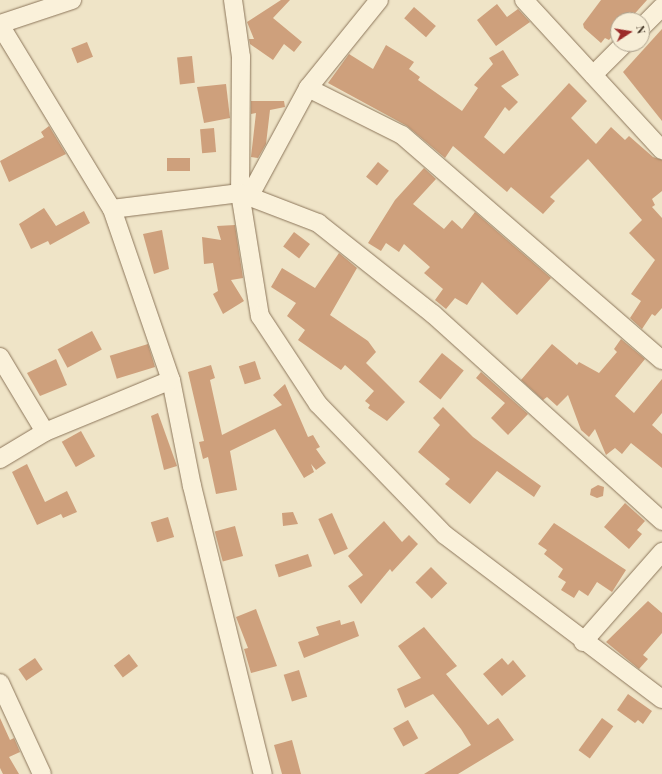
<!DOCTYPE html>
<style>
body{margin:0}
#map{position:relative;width:662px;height:774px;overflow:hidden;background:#efe4c7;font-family:"Playfair Display",serif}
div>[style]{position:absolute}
.building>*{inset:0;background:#cea07c;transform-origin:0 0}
.roads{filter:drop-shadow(0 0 1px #8c765b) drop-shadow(0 0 1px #8c765b)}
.minor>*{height:18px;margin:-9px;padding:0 9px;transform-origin:9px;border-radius:9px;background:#faf1da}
span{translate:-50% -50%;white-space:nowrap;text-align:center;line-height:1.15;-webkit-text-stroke:3px #f7eed7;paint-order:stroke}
.north{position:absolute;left:610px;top:12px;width:40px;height:40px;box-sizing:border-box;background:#f7eed7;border:1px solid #aca18d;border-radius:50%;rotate:78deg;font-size:11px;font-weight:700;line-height:16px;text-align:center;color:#3c2e1f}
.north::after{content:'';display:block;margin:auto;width:14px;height:18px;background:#9c2c2a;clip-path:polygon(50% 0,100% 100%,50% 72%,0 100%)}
</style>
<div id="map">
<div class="building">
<i style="clip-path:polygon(281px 0,290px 0,273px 18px,302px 42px,294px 52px,284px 44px,273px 60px,250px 44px,249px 39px,254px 39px,247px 22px)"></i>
<i style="clip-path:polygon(601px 0,647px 0,629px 20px,618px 20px,618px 29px,609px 40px,605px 38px,601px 43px,584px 28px,583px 24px)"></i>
<i style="clip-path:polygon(497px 4px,507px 17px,518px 9px,530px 22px,496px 46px,477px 20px)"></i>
<i style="left:414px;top:7px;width:29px;height:15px;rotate:41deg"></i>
<i style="clip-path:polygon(662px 29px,662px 121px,623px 72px)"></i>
<i style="left:87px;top:42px;width:16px;height:17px;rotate:68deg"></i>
<i style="clip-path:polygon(386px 45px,414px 62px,409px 69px,420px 77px,418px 80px,462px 111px,478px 88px,474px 85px,493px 64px,489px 58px,503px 50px,519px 75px,501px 86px,518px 102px,509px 111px,505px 107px,484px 137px,504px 154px,569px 83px,587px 101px,571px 118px,596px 144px,611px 127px,625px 140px,629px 136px,653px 157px,662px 160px,662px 191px,652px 199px,655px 205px,652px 207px,662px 218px,662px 308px,655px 316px,652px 314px,642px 329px,630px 318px,641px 301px,631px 294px,655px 260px,629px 233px,642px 220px,588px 159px,550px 197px,555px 201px,543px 214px,511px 187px,507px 192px,453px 146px,445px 158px,407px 126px,328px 83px,349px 54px,373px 69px)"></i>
<i style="left:192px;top:56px;width:27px;height:15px;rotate:84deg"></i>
<i style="clip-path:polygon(226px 84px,230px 118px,204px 123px,197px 87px)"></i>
<i style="clip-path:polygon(251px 101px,284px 101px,285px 107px,270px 110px,266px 144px,258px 158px,251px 157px,256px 113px,251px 114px)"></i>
<i style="clip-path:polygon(49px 126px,66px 154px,9px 182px,0 161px,44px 137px,41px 132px)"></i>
<i style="left:214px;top:128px;width:24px;height:14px;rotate:85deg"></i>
<i style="left:167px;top:158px;width:23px;height:13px"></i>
<i style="left:378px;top:162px;width:14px;height:19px;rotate:39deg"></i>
<i style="clip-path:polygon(424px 168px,436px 179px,413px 204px,444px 229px,452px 220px,462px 229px,475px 212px,551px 278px,517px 315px,482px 282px,467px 305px,455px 298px,446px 309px,435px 300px,443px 289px,424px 273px,430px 267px,404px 244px,399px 252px,386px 243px,381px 251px,368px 243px,395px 200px)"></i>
<i style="clip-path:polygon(44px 208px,56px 226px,84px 211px,90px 223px,50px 245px,48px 241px,31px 249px,19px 224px)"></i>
<i style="clip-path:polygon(235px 225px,243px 278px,231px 280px,244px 301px,223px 314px,213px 294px,218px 291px,213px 263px,204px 264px,202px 237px,221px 240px,217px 226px)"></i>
<i style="clip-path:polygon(162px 230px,169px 269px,154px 274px,143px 234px)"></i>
<i style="left:294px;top:232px;width:20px;height:18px;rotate:37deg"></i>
<i style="clip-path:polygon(339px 253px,357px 268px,330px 315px,368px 341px,376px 352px,366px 363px,405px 402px,387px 421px,368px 408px,370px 405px,365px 401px,374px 391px,345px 365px,341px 370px,298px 340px,305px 330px,287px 316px,296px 303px,271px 287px,282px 268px,315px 288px)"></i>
<i style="left:92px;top:331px;width:21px;height:39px;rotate:62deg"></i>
<i style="clip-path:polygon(621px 339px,645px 359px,615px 396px,634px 413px,662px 379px,662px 413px,652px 425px,662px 434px,662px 468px,631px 443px,622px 454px,615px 448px,606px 455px,595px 429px,589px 437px,581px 430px,568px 395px,557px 406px,547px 397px,543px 400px,521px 380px,552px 344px,577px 365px,579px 362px,599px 373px,617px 352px,614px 349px)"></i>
<i style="left:148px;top:344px;width:24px;height:40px;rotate:73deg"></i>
<i style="left:442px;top:353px;width:28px;height:37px;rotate:39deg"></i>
<i style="clip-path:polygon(56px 359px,67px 385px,40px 396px,27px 373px)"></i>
<i style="left:255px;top:361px;width:19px;height:17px;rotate:72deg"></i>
<i style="clip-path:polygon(211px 365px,215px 378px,210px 380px,222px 435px,282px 405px,273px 395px,285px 384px,308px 437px,313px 435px,320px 447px,316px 449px,326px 463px,316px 470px,311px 464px,314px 472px,304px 478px,275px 429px,230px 451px,237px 490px,216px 494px,208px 457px,203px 459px,199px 442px,204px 441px,188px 372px)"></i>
<i style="clip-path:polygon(481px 372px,528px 414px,508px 435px,491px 418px,505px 403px,476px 378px)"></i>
<i style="clip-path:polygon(443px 407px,473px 437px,541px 486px,534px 497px,497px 471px,470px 504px,445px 484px,450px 479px,418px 452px,440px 425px,433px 418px)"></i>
<i style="clip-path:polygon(158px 413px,177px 466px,164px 470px,151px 416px)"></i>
<i style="left:81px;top:431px;width:29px;height:22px;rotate:61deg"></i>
<i style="clip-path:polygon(27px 464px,45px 502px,67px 491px,77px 512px,63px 518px,61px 514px,37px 525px,12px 472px)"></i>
<i style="clip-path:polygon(598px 485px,604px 487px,603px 496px,597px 498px,590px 495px,591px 489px)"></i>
<i style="clip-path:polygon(625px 503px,645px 521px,637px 530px,642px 534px,629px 549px,604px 527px)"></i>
<i style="clip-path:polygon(293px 512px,298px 524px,283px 526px,282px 513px)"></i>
<i style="left:332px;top:513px;width:39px;height:15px;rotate:66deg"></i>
<i style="left:168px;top:517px;width:21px;height:18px;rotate:73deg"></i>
<i style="clip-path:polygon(384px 521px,402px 542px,409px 535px,418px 544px,392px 572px,390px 569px,361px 604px,348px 586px,363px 575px,348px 556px)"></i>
<i style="clip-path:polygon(554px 523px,626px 570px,612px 592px,597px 582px,588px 596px,579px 590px,574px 598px,561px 590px,566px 582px,558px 577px,563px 569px,544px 554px,547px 550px,538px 544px)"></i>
<i style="left:235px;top:526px;width:31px;height:21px;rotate:75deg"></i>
<i style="left:308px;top:554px;width:13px;height:35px;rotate:72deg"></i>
<i style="left:431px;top:567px;width:23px;height:22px;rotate:45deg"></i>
<i style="clip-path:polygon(648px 601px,662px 613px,662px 633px,643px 655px,648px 659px,639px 669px,606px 642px)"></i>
<i style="clip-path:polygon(256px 609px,277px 666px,251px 673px,244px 649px,248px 648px,236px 617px)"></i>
<i style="clip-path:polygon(340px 620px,341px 625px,354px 621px,359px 636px,304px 658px,298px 642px,319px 635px,316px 627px)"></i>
<i style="clip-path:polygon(424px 627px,457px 666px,446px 674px,488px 725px,498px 718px,514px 740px,458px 774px,424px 774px,471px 745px,461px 729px,433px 694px,405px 708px,397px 689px,421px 678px,398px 646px)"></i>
<i style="left:129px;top:654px;width:15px;height:19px;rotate:53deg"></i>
<i style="left:35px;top:658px;width:14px;height:20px;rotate:56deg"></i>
<i style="clip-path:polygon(502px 658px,508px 665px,513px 660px,526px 676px,502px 696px,483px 674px)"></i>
<i style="left:299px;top:670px;width:28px;height:16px;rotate:73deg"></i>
<i style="clip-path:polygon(628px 694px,652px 711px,643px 724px,638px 720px,635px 723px,617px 710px)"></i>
<i style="clip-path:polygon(0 718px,10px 740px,14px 738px,20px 752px,9px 757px,19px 774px,3px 774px,0 768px)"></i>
<i style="left:602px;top:718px;width:14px;height:40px;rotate:36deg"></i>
<i style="left:408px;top:720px;width:21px;height:17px;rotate:61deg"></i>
<i style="clip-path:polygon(292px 740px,301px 774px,282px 774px,274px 745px)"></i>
</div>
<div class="roads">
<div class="minor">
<i style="left:233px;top:0;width:58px;rotate:82deg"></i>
<i style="left:241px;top:57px;width:136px;rotate:90.4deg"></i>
<i style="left:240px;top:193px;width:125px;rotate:80.8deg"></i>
<i style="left:260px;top:316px;width:105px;rotate:56.6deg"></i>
<i style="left:318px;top:404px;width:182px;rotate:45.9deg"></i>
<i style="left:445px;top:535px;width:272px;rotate:37.1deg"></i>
<i style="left:524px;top:0;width:204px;rotate:47.4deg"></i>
<i style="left:0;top:24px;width:76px;rotate:-18.4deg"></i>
<i style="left:0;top:25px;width:215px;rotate:58.7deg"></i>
<i style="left:112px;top:209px;width:181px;rotate:71deg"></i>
<i style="left:171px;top:380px;width:108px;rotate:78.8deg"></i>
<i style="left:192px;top:486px;width:297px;rotate:76.2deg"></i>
<i style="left:642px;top:27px;width:28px;rotate:-45deg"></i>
<i style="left:593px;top:75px;width:44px;rotate:-45deg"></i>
<i style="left:308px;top:88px;width:105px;rotate:26.6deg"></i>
<i style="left:402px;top:135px;width:344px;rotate:40.9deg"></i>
<i style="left:249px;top:197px;width:124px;rotate:-61.6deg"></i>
<i style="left:308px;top:88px;width:113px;rotate:-51.1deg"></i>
<i style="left:112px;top:209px;width:129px;rotate:-7.1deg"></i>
<i style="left:240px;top:193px;width:84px;rotate:21deg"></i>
<i style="left:318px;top:223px;width:147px;rotate:38.4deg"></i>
<i style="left:433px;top:314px;width:309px;rotate:42.1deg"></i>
<i style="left:0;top:357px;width:87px;rotate:59deg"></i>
<i style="left:0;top:459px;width:52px;rotate:-31deg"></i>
<i style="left:45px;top:432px;width:136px;rotate:-22.4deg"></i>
<i style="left:583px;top:642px;width:120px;rotate:-48.7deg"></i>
<i style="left:0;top:683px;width:100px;rotate:65.2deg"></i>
</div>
</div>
<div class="north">N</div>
</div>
